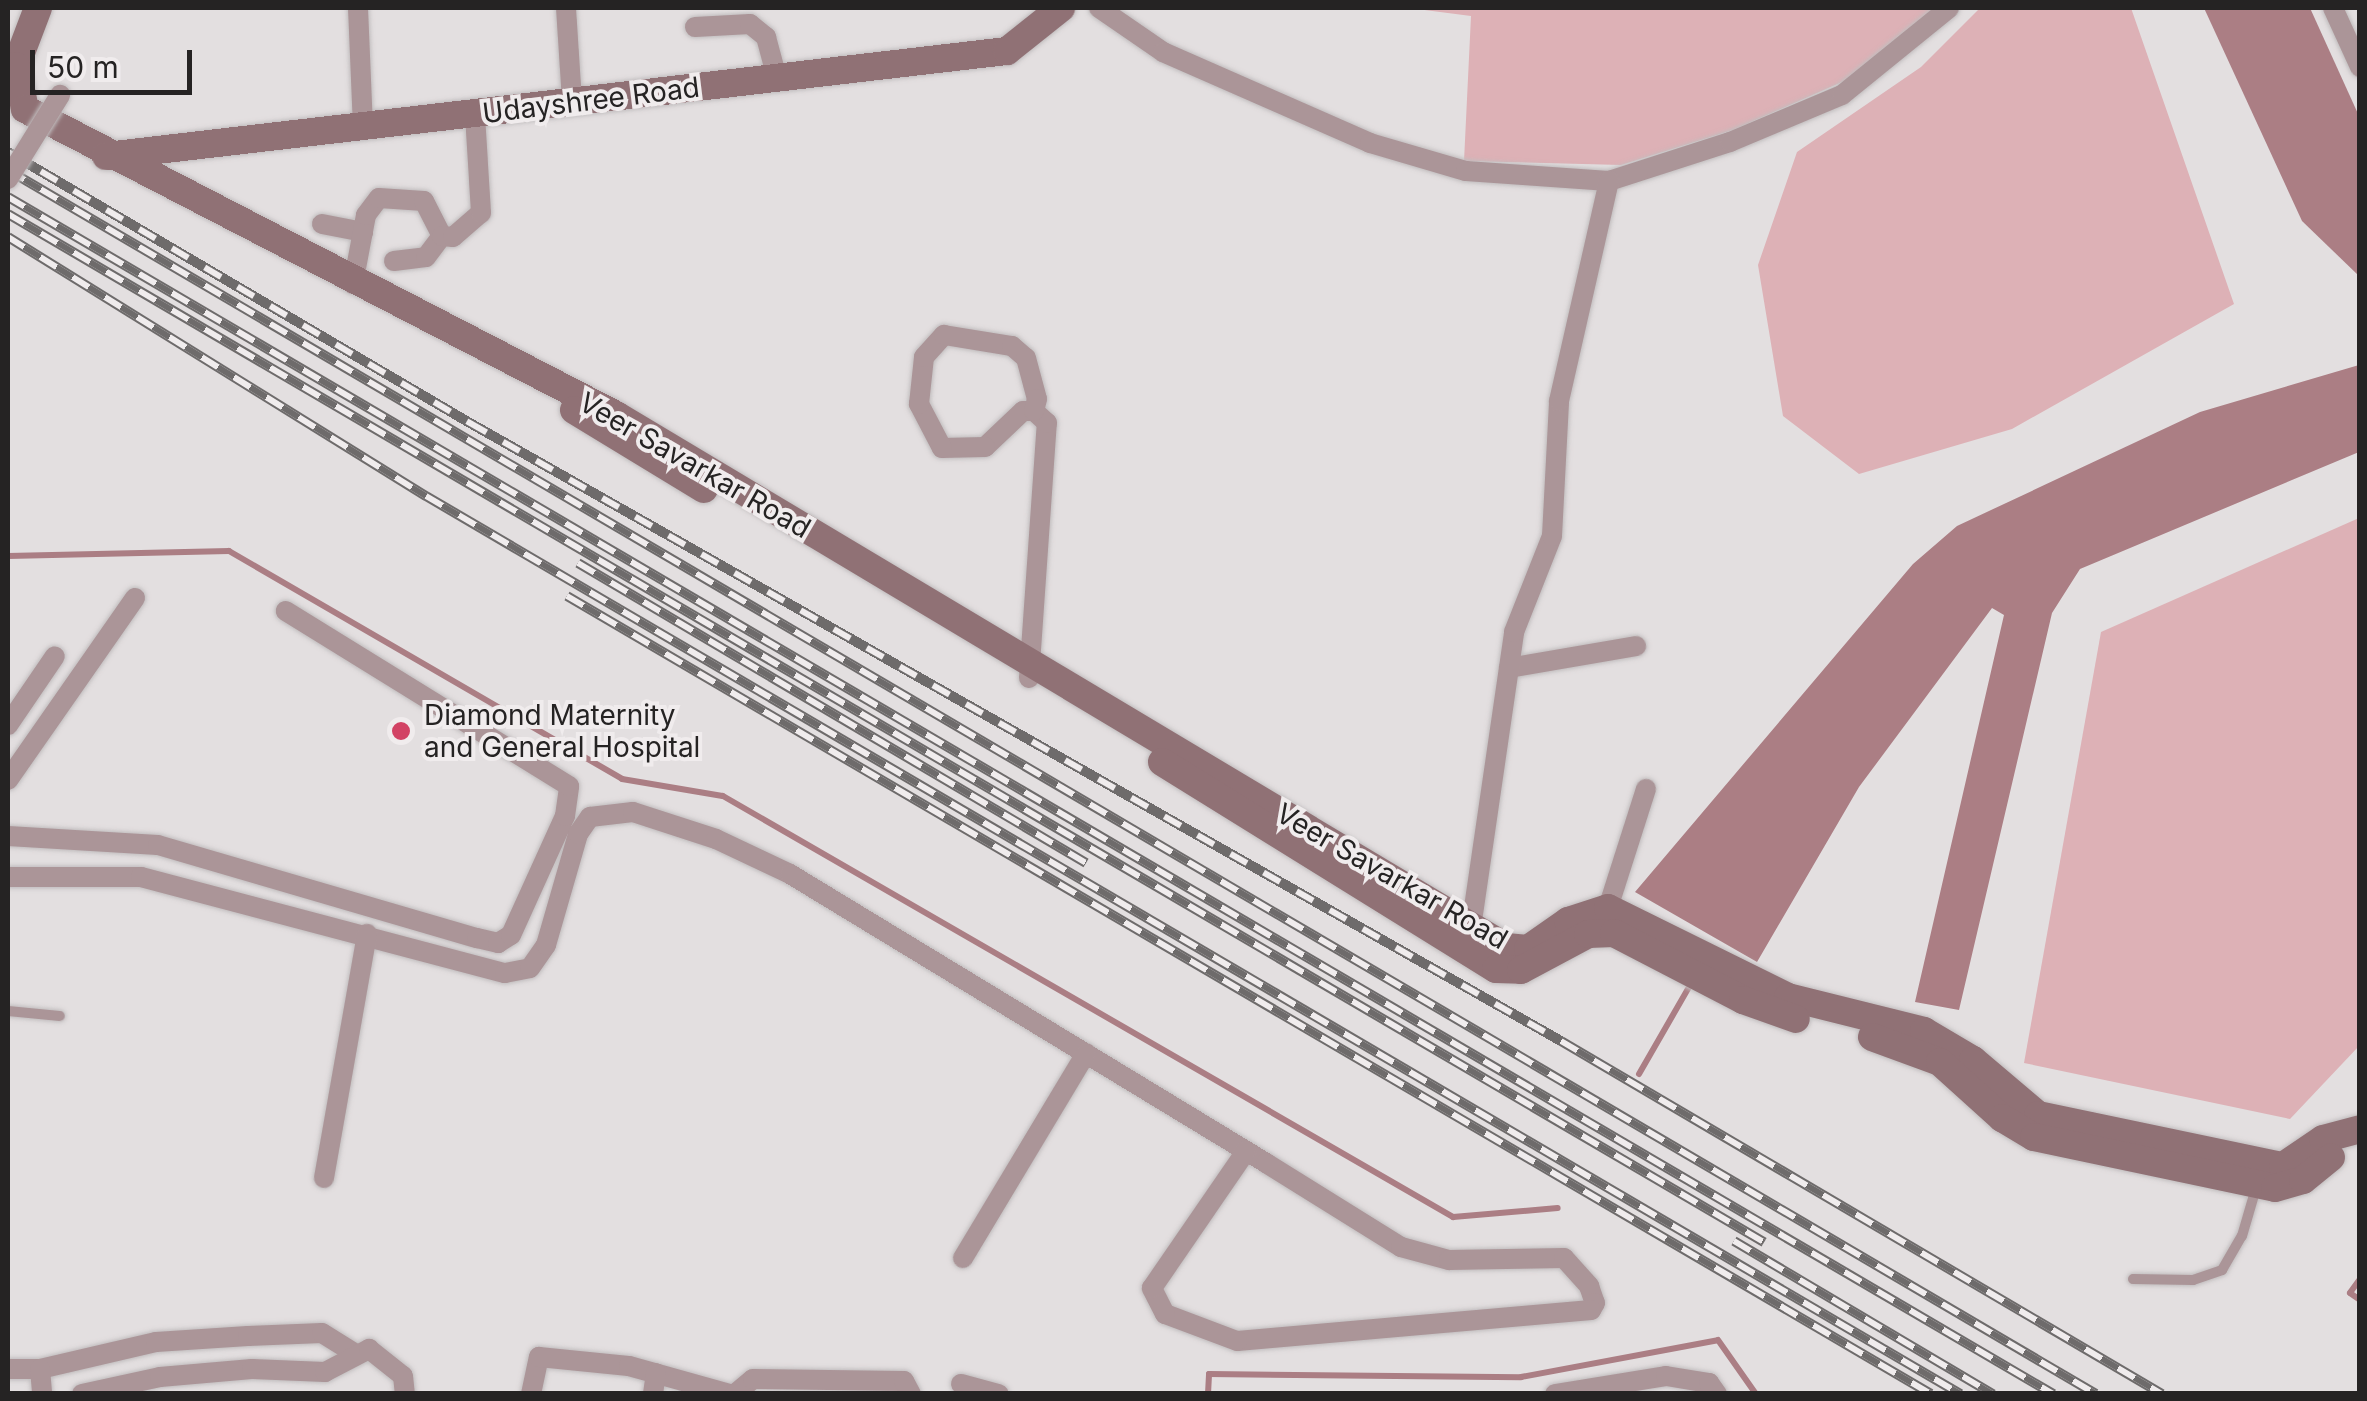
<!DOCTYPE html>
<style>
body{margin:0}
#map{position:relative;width:2367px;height:1401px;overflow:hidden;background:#e3dfe0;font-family:Inter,sans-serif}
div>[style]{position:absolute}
.green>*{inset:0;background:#ddb1b6}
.water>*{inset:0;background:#ab7e84}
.stream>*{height:6px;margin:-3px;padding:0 3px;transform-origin:3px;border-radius:3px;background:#ab7e84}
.roads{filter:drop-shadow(0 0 2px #c1bdbe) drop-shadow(0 0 2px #c1bdbe)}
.lane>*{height:10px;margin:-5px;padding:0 5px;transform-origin:5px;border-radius:5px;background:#ab9598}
.street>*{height:20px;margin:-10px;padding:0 10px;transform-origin:10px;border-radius:10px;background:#ab9598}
.secondary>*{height:28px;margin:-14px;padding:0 14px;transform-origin:14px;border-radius:14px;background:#907175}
.rail>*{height:10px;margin-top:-5px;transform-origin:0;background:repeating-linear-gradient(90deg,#f0eced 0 19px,#6e6b6b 0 38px);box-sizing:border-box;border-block:2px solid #6e6b6b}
.bridges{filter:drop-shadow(0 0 2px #c1bdbe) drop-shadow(0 0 2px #c1bdbe)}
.street-bridge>*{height:20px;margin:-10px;padding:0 10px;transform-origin:10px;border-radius:10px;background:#ab9598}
.dots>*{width:28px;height:28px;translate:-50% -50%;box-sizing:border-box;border:5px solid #f0eced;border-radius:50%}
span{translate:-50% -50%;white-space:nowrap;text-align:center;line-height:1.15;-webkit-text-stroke:8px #f0eced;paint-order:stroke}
.street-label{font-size:28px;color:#252323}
.poi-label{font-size:28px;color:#252323}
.left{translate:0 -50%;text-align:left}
.frame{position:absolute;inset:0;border:10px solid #252323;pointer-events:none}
.scale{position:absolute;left:30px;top:50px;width:162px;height:45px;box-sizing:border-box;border:5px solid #252323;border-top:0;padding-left:12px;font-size:30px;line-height:35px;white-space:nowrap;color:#252323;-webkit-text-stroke:8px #f0eced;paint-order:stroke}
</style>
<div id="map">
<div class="green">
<i style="clip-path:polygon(1409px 8px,1935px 8px,1851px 78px,1733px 130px,1621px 165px,1464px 161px,1471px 16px)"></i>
<i style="clip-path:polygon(1980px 8px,2131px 8px,2234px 304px,2012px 429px,1859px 474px,1783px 416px,1758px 265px,1797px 152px,1921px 67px)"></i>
<i style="clip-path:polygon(2359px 518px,2359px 1046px,2290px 1119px,2024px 1063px,2101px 632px)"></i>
</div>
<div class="water">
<i style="clip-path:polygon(2204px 8px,2310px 8px,2359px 116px,2359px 276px,2302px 221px)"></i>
<i style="clip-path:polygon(2359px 365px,2359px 452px,2080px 569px,2052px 613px,1959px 1010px,1915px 1002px,2004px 615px,1992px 608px,1859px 787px,1757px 962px,1635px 892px,1913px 564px,1957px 526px,2200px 412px)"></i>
</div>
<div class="stream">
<i style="left:8px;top:556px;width:221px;rotate:-1.3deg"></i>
<i style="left:229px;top:551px;width:454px;rotate:30.1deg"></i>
<i style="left:622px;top:779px;width:102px;rotate:9.6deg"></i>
<i style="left:723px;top:796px;width:843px;rotate:29.97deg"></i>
<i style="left:1453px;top:1217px;width:105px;rotate:-4.9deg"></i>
<i style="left:1639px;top:1074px;width:108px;rotate:-60.1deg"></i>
<i style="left:2360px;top:1279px;width:17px;rotate:126deg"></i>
<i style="left:2350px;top:1293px;width:12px;rotate:35deg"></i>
<i style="left:1208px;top:1394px;width:20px;rotate:-87deg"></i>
<i style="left:1209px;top:1374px;width:312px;rotate:0.6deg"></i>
<i style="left:1521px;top:1377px;width:200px;rotate:-10.6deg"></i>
<i style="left:1718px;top:1340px;width:66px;rotate:54.9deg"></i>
</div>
<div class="roads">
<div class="lane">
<i style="left:8px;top:1011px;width:52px;rotate:5.5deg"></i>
<i style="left:2133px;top:1279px;width:60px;rotate:1deg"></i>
<i style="left:2193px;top:1280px;width:31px;rotate:-19deg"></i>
<i style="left:2222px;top:1270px;width:39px;rotate:-60deg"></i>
<i style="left:2242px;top:1236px;width:50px;rotate:-73.7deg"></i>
</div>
<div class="street">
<i style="left:358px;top:8px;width:119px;rotate:87.6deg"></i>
<i style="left:566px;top:8px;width:94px;rotate:86.3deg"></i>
<i style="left:1099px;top:8px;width:78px;rotate:34.5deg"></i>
<i style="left:1163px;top:52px;width:226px;rotate:23.7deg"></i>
<i style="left:1370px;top:143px;width:100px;rotate:16.3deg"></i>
<i style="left:1466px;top:171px;width:143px;rotate:4deg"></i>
<i style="left:1609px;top:181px;width:127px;rotate:-17.9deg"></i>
<i style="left:1730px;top:142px;width:121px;rotate:-22.8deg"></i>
<i style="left:1842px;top:95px;width:138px;rotate:-39.1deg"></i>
<i style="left:2333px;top:8px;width:65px;rotate:65.4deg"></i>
<i style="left:695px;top:27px;width:55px;rotate:-3.1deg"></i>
<i style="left:750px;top:24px;width:21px;rotate:39deg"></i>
<i style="left:766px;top:37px;width:42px;rotate:75deg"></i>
<i style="left:322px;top:224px;width:42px;rotate:11deg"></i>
<i style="left:394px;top:261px;width:32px;rotate:-7deg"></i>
<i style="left:426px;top:257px;width:26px;rotate:-53deg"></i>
<i style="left:353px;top:284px;width:70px;rotate:-79.3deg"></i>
<i style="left:366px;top:215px;width:21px;rotate:-53deg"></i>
<i style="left:379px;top:198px;width:45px;rotate:3.8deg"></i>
<i style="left:424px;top:201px;width:39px;rotate:63deg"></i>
<i style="left:442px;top:236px;width:11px;rotate:5deg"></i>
<i style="left:453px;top:237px;width:37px;rotate:-41deg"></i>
<i style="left:481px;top:213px;width:99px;rotate:-93.5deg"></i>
<i style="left:1509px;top:668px;width:129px;rotate:-9.8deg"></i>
<i style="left:1029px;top:678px;width:256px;rotate:-86deg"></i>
<i style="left:1047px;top:423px;width:18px;rotate:-137deg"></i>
<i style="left:1034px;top:411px;width:11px;rotate:180deg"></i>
<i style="left:1023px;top:411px;width:52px;rotate:136.5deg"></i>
<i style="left:985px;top:447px;width:43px;rotate:178.7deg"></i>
<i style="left:942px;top:448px;width:50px;rotate:-117.6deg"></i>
<i style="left:919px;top:404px;width:47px;rotate:-83.9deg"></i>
<i style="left:924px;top:357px;width:30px;rotate:-48deg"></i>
<i style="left:944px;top:335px;width:69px;rotate:9.2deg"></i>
<i style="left:1012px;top:346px;width:18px;rotate:41deg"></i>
<i style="left:1026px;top:358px;width:42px;rotate:75deg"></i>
<i style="left:1037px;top:399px;width:12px;rotate:104deg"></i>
<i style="left:8px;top:725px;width:83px;rotate:-55.7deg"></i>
<i style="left:8px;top:780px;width:222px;rotate:-55.1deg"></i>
<i style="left:8px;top:836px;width:150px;rotate:3.4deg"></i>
<i style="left:158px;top:845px;width:332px;rotate:16.3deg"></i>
<i style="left:477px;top:938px;width:22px;rotate:13deg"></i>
<i style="left:498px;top:943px;width:15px;rotate:-32deg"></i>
<i style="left:511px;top:935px;width:131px;rotate:-65.6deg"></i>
<i style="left:565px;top:816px;width:30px;rotate:-82deg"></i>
<i style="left:569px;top:786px;width:333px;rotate:-148.3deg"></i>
<i style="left:8px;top:877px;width:133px"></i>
<i style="left:141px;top:877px;width:376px;rotate:14.8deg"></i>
<i style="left:505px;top:973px;width:25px;rotate:-11deg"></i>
<i style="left:530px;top:968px;width:28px;rotate:-55deg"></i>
<i style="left:546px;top:945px;width:116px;rotate:-73.9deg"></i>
<i style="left:578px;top:834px;width:21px;rotate:-55deg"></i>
<i style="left:590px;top:817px;width:43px;rotate:-6.6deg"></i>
<i style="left:633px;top:812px;width:87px;rotate:18deg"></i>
<i style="left:716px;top:839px;width:82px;rotate:25.3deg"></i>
<i style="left:790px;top:874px;width:557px;rotate:31.26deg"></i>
<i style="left:1266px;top:1163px;width:159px;rotate:31.9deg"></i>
<i style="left:1401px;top:1247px;width:50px;rotate:15.2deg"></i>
<i style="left:1449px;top:1260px;width:115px;rotate:-1deg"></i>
<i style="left:1564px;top:1258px;width:38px;rotate:48deg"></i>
<i style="left:1589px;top:1286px;width:18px;rotate:71deg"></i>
<i style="left:1595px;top:1303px;width:8px;rotate:120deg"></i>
<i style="left:1591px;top:1310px;width:355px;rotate:175deg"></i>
<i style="left:1237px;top:1341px;width:77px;rotate:-159.4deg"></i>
<i style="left:1165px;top:1314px;width:29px;rotate:-117deg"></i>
<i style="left:1152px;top:1288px;width:166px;rotate:-55.5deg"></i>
<i style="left:1608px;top:908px;width:125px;rotate:-72.3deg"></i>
<i style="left:1471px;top:928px;width:299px;rotate:-81.7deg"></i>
<i style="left:1514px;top:632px;width:103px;rotate:-68.4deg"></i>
<i style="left:1552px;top:536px;width:135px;rotate:-87deg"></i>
<i style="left:1559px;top:401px;width:226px;rotate:-77.2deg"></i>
<i style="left:324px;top:1178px;width:248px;rotate:-80deg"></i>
<i style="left:963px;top:1258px;width:239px;rotate:-59deg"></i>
<i style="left:8px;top:1369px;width:32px"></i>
<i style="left:40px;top:1369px;width:119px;rotate:-13.1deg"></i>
<i style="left:156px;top:1342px;width:92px;rotate:-3.7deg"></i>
<i style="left:248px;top:1336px;width:74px;rotate:-2.3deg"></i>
<i style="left:322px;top:1333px;width:36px;rotate:32deg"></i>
<i style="left:40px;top:1369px;width:25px;rotate:85deg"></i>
<i style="left:961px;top:1384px;width:39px;rotate:15deg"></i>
<i style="left:82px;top:1394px;width:80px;rotate:-12.3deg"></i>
<i style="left:160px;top:1377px;width:92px;rotate:-5deg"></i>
<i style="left:252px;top:1369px;width:73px;rotate:2.4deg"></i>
<i style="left:325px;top:1372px;width:50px;rotate:-27.6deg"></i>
<i style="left:369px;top:1349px;width:43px;rotate:38.5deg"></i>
<i style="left:403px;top:1376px;width:18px;rotate:84deg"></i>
<i style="left:531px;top:1394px;width:38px;rotate:-78deg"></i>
<i style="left:539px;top:1357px;width:90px;rotate:5.7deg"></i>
<i style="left:629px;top:1366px;width:105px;rotate:15.5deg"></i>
<i style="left:653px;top:1394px;width:21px;rotate:-82deg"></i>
<i style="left:735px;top:1394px;width:23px;rotate:-40deg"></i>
<i style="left:753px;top:1379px;width:151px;rotate:0.8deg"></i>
<i style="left:904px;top:1381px;width:15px;rotate:62deg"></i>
<i style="left:1555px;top:1394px;width:112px;rotate:-9.2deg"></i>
<i style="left:1666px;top:1376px;width:44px;rotate:9.2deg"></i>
<i style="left:1709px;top:1383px;width:14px;rotate:54deg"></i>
</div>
<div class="secondary">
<i style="left:38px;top:8px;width:62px;rotate:110.8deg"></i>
<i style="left:16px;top:66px;width:44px;rotate:78.2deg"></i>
<i style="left:25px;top:109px;width:666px;rotate:27.37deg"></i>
<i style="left:616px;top:415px;width:1037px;rotate:30.87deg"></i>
<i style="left:1506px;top:947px;width:22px;rotate:5deg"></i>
<i style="left:1528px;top:949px;width:49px;rotate:-35deg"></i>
<i style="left:1568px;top:921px;width:42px;rotate:-18deg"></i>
<i style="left:1608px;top:908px;width:201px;rotate:26.3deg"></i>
<i style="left:1788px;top:997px;width:140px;rotate:14deg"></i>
<i style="left:1924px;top:1031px;width:57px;rotate:30.6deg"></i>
<i style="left:1973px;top:1060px;width:85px;rotate:40.2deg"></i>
<i style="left:2038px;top:1115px;width:250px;rotate:11.8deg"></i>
<i style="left:2283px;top:1166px;width:48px;rotate:-34deg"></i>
<i style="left:2323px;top:1139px;width:38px;rotate:-15deg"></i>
<i style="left:106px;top:156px;width:907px;rotate:-6.65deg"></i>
<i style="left:1007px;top:51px;width:69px;rotate:-38.5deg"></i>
<i style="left:574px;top:410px;width:152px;rotate:31.3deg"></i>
<i style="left:1162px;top:762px;width:393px;rotate:31.8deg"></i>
<i style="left:1496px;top:969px;width:25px;rotate:2deg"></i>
<i style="left:1521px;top:970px;width:76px;rotate:-28.2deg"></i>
<i style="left:1588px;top:934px;width:26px;rotate:-2deg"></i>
<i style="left:1614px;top:933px;width:145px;rotate:27.4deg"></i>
<i style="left:1743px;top:1000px;width:56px;rotate:19.7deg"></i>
<i style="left:1872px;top:1037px;width:72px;rotate:20.2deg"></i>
<i style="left:1940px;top:1062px;width:84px;rotate:42.1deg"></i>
<i style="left:2002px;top:1118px;width:37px;rotate:31deg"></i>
<i style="left:2034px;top:1137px;width:246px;rotate:11.9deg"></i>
<i style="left:2275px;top:1188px;width:29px;rotate:-16deg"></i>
<i style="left:2303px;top:1180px;width:36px;rotate:-39deg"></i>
</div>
</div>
<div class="rail">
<i style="left:8px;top:152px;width:536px;rotate:30.4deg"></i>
<i style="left:470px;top:423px;width:1254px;rotate:29.53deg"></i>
<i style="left:1561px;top:1041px;width:697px;rotate:30.43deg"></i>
<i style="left:8px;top:170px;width:2420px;rotate:30.38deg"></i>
<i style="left:8px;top:197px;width:2370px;rotate:30.34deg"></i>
<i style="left:8px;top:214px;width:2035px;rotate:30.35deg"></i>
<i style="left:8px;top:237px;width:492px;rotate:31.8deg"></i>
<i style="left:426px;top:496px;width:1778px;rotate:30.34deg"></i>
<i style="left:578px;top:563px;width:590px;rotate:30.56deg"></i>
<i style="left:567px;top:596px;width:1580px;rotate:30.33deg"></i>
<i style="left:1734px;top:1241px;width:301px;rotate:30.6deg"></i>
</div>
<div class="bridges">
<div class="street-bridge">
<i style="left:8px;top:179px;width:99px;rotate:-58.2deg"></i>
</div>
</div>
<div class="dots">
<i style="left:401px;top:731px;background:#d24264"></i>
</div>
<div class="street-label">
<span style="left:591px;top:100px;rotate:-7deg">Udayshree Road</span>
<span style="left:695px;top:465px;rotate:30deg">Veer Savarkar Road</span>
<span style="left:1392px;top:876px;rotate:30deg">Veer Savarkar Road</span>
</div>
<div class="poi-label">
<span class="left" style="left:424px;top:731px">Diamond Maternity<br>and General Hospital</span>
</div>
<div class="frame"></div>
<div class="scale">50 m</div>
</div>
